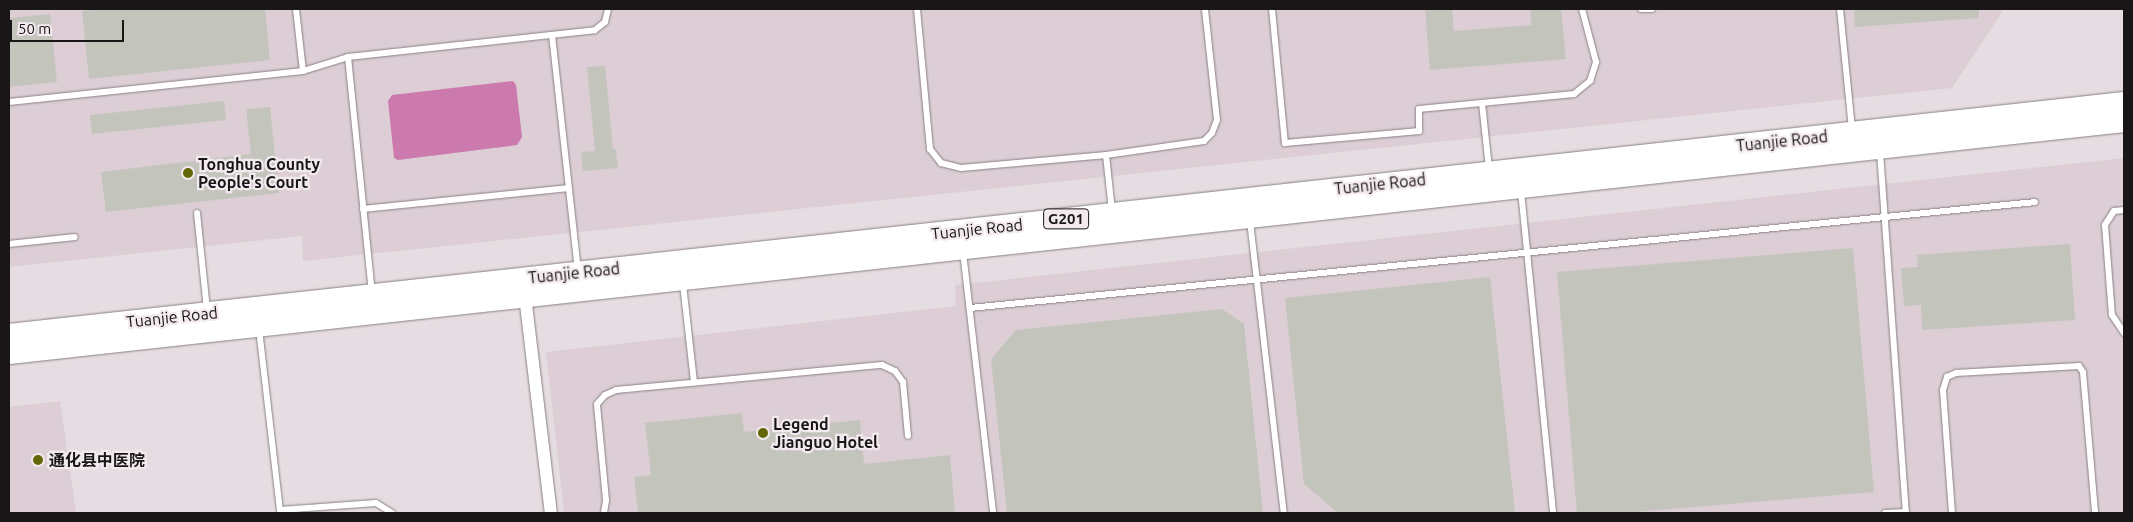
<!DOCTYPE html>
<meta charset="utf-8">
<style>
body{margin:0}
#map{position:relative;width:2133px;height:522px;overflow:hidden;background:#e5dde1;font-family:Ubuntu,"Noto Sans SC",sans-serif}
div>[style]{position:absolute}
.built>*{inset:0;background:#ddced6}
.water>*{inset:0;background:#cc79ae}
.building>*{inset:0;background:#c3c5bd;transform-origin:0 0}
.roads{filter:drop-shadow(0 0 1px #898186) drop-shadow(0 0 1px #898186)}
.lane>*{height:6px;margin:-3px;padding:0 3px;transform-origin:3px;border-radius:3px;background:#fff}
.street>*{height:12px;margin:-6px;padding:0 6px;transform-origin:6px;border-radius:6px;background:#fff}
.highway>*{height:22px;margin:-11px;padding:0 11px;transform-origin:11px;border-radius:11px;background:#fff}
.dots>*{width:14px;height:14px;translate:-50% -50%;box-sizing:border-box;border:2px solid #f2eaef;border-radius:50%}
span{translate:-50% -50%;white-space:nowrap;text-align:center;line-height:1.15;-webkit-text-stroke:4.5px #f2eaef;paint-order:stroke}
.shield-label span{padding:1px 4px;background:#f2eaef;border:1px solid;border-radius:4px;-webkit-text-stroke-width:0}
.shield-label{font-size:15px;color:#191618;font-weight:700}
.street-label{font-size:16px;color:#191618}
.poi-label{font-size:16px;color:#191618;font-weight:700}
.left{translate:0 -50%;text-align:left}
.frame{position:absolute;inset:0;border:10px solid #191618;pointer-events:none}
.scale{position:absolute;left:10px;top:20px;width:114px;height:22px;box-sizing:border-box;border:2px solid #191618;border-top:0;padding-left:6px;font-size:15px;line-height:18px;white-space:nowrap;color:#191618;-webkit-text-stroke:4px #f2eaef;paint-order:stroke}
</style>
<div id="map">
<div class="built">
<i style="clip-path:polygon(9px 9px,2004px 9px,1952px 88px,303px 261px,302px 236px,9px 267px)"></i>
<i style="clip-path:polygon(2124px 158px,2124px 513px,564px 513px,546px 352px,956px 306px,955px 285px)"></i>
<i style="clip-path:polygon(60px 401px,76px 513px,9px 513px,9px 407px)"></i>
</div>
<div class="water">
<i style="clip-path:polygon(513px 81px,516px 85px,522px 137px,517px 145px,398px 160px,394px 158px,388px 101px,392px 95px)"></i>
</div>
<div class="building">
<i style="clip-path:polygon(102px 9px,265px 9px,270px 60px,89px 79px,82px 11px)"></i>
<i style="clip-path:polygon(1425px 9px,1452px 9px,1454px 31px,1531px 25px,1530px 9px,1561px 9px,1566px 59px,1430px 70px)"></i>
<i style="clip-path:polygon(1854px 9px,1979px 9px,1979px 18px,1855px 27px)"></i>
<i style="clip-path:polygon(50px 14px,57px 82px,9px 87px,9px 18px)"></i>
<i style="clip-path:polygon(605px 66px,613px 149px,616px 149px,618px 168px,583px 171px,581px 152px,595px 151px,587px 67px)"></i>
<i style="left:224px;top:101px;width:19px;height:135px;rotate:84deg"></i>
<i style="clip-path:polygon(270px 107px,279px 193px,106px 212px,101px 172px,251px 154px,246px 109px)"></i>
<i style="clip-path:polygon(2070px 244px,2075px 320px,1922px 330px,1921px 305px,1904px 306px,1901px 268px,1918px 267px,1917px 255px)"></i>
<i style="clip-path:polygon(1853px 248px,1874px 492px,1621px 513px,1577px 513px,1557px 272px)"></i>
<i style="clip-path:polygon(1490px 277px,1515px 513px,1338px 513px,1304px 484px,1285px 298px)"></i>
<i style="clip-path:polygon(1222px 309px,1244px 324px,1263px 513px,1007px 513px,991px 359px,1016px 330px)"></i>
<i style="clip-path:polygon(742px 413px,744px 432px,860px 420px,864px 464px,950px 455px,955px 513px,638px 513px,634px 477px,651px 475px,645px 423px)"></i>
</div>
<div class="roads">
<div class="lane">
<i style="left:296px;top:9px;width:62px;rotate:83.6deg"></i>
<i style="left:917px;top:9px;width:141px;rotate:84.7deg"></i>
<i style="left:930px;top:149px;width:18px;rotate:52deg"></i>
<i style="left:941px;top:163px;width:21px;rotate:14deg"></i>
<i style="left:961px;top:168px;width:146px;rotate:-5.1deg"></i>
<i style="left:1106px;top:155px;width:99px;rotate:-8.1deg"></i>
<i style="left:1204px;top:141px;width:11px;rotate:-45deg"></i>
<i style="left:1212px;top:133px;width:14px;rotate:-69deg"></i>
<i style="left:1217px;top:120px;width:112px;rotate:-96.2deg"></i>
<i style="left:1272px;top:9px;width:135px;rotate:84.5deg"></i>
<i style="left:1285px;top:143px;width:135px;rotate:-5.1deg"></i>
<i style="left:1419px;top:131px;width:22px;rotate:-90deg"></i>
<i style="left:1419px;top:109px;width:156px;rotate:-5.5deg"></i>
<i style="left:1574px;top:94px;width:21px;rotate:-39deg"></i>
<i style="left:1590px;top:81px;width:20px;rotate:-72deg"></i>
<i style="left:1596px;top:62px;width:55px;rotate:-104.8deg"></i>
<i style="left:1641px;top:9px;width:11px"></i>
<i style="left:1840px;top:9px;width:121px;rotate:84.3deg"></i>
<i style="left:552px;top:35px;width:236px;rotate:83.7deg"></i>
<i style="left:348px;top:57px;width:236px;rotate:84.2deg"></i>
<i style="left:9px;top:102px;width:296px;rotate:-6deg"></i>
<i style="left:303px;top:71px;width:47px;rotate:-17.3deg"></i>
<i style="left:348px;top:57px;width:248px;rotate:-6.2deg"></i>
<i style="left:595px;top:30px;width:13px;rotate:-39deg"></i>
<i style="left:605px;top:22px;width:13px;rotate:-77deg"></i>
<i style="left:1482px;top:103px;width:65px;rotate:83.9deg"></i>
<i style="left:1880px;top:152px;width:362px;rotate:85.9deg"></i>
<i style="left:1106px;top:155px;width:56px;rotate:83.9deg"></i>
<i style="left:1521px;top:191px;width:324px;rotate:84.3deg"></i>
<i style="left:363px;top:209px;width:207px;rotate:-5.8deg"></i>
<i style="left:2124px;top:210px;width:10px;rotate:174deg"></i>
<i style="left:2114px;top:211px;width:17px;rotate:123deg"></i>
<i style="left:2105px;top:225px;width:90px;rotate:85.6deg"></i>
<i style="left:2112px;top:315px;width:22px;rotate:56deg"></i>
<i style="left:197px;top:213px;width:97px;rotate:84.1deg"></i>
<i style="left:1250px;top:221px;width:294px;rotate:83.4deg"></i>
<i style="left:9px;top:244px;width:66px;rotate:-6.1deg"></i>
<i style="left:963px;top:252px;width:263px;rotate:83.4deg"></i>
<i style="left:683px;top:284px;width:99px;rotate:83.6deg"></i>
<i style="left:970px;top:308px;width:1070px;rotate:-5.68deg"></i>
<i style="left:259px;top:329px;width:182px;rotate:83.4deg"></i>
<i style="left:280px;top:510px;width:96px;rotate:-4.2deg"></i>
<i style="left:376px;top:503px;width:19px;rotate:32deg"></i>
<i style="left:604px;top:513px;width:13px;rotate:-81deg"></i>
<i style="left:606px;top:500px;width:96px;rotate:-95.4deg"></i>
<i style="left:597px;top:404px;width:12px;rotate:-48deg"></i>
<i style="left:605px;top:395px;width:12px;rotate:-24deg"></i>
<i style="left:616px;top:390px;width:267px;rotate:-5.4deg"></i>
<i style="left:882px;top:365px;width:14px;rotate:25deg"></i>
<i style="left:895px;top:371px;width:14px;rotate:54deg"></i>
<i style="left:903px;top:382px;width:54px;rotate:84.7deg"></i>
<i style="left:1885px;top:513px;width:21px;rotate:-3deg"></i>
<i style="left:1952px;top:513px;width:123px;rotate:-94.2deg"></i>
<i style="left:1943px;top:390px;width:14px;rotate:-73deg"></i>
<i style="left:1947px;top:377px;width:10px;rotate:-24deg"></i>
<i style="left:1956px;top:373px;width:123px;rotate:-3.3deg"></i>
<i style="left:2079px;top:366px;width:7px;rotate:56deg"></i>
<i style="left:2083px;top:372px;width:142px;rotate:85.1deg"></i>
</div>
<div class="street">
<i style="left:525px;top:296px;width:219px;rotate:83.2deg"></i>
</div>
<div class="highway">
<i style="left:9px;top:335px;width:2128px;rotate:-6.26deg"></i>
<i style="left:9px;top:353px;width:2128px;rotate:-6.26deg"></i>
</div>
</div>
<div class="dots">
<i style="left:188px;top:173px;background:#626604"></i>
<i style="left:763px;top:433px;background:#626604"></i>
<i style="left:38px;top:460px;background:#626604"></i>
</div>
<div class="shield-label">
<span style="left:1066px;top:219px">G201</span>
</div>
<div class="street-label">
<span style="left:1782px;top:141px;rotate:-6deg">Tuanjie Road</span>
<span style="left:1380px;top:184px;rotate:-6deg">Tuanjie Road</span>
<span style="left:977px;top:229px;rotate:-6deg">Tuanjie Road</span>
<span style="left:574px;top:273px;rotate:-6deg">Tuanjie Road</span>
<span style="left:172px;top:317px;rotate:-6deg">Tuanjie Road</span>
</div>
<div class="poi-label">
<span class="left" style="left:198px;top:173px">Tonghua County<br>People's Court</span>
<span class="left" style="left:773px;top:433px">Legend<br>Jianguo Hotel</span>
<span class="left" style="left:49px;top:460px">通化县中医院</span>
</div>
<div class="frame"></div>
<div class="scale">50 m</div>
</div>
